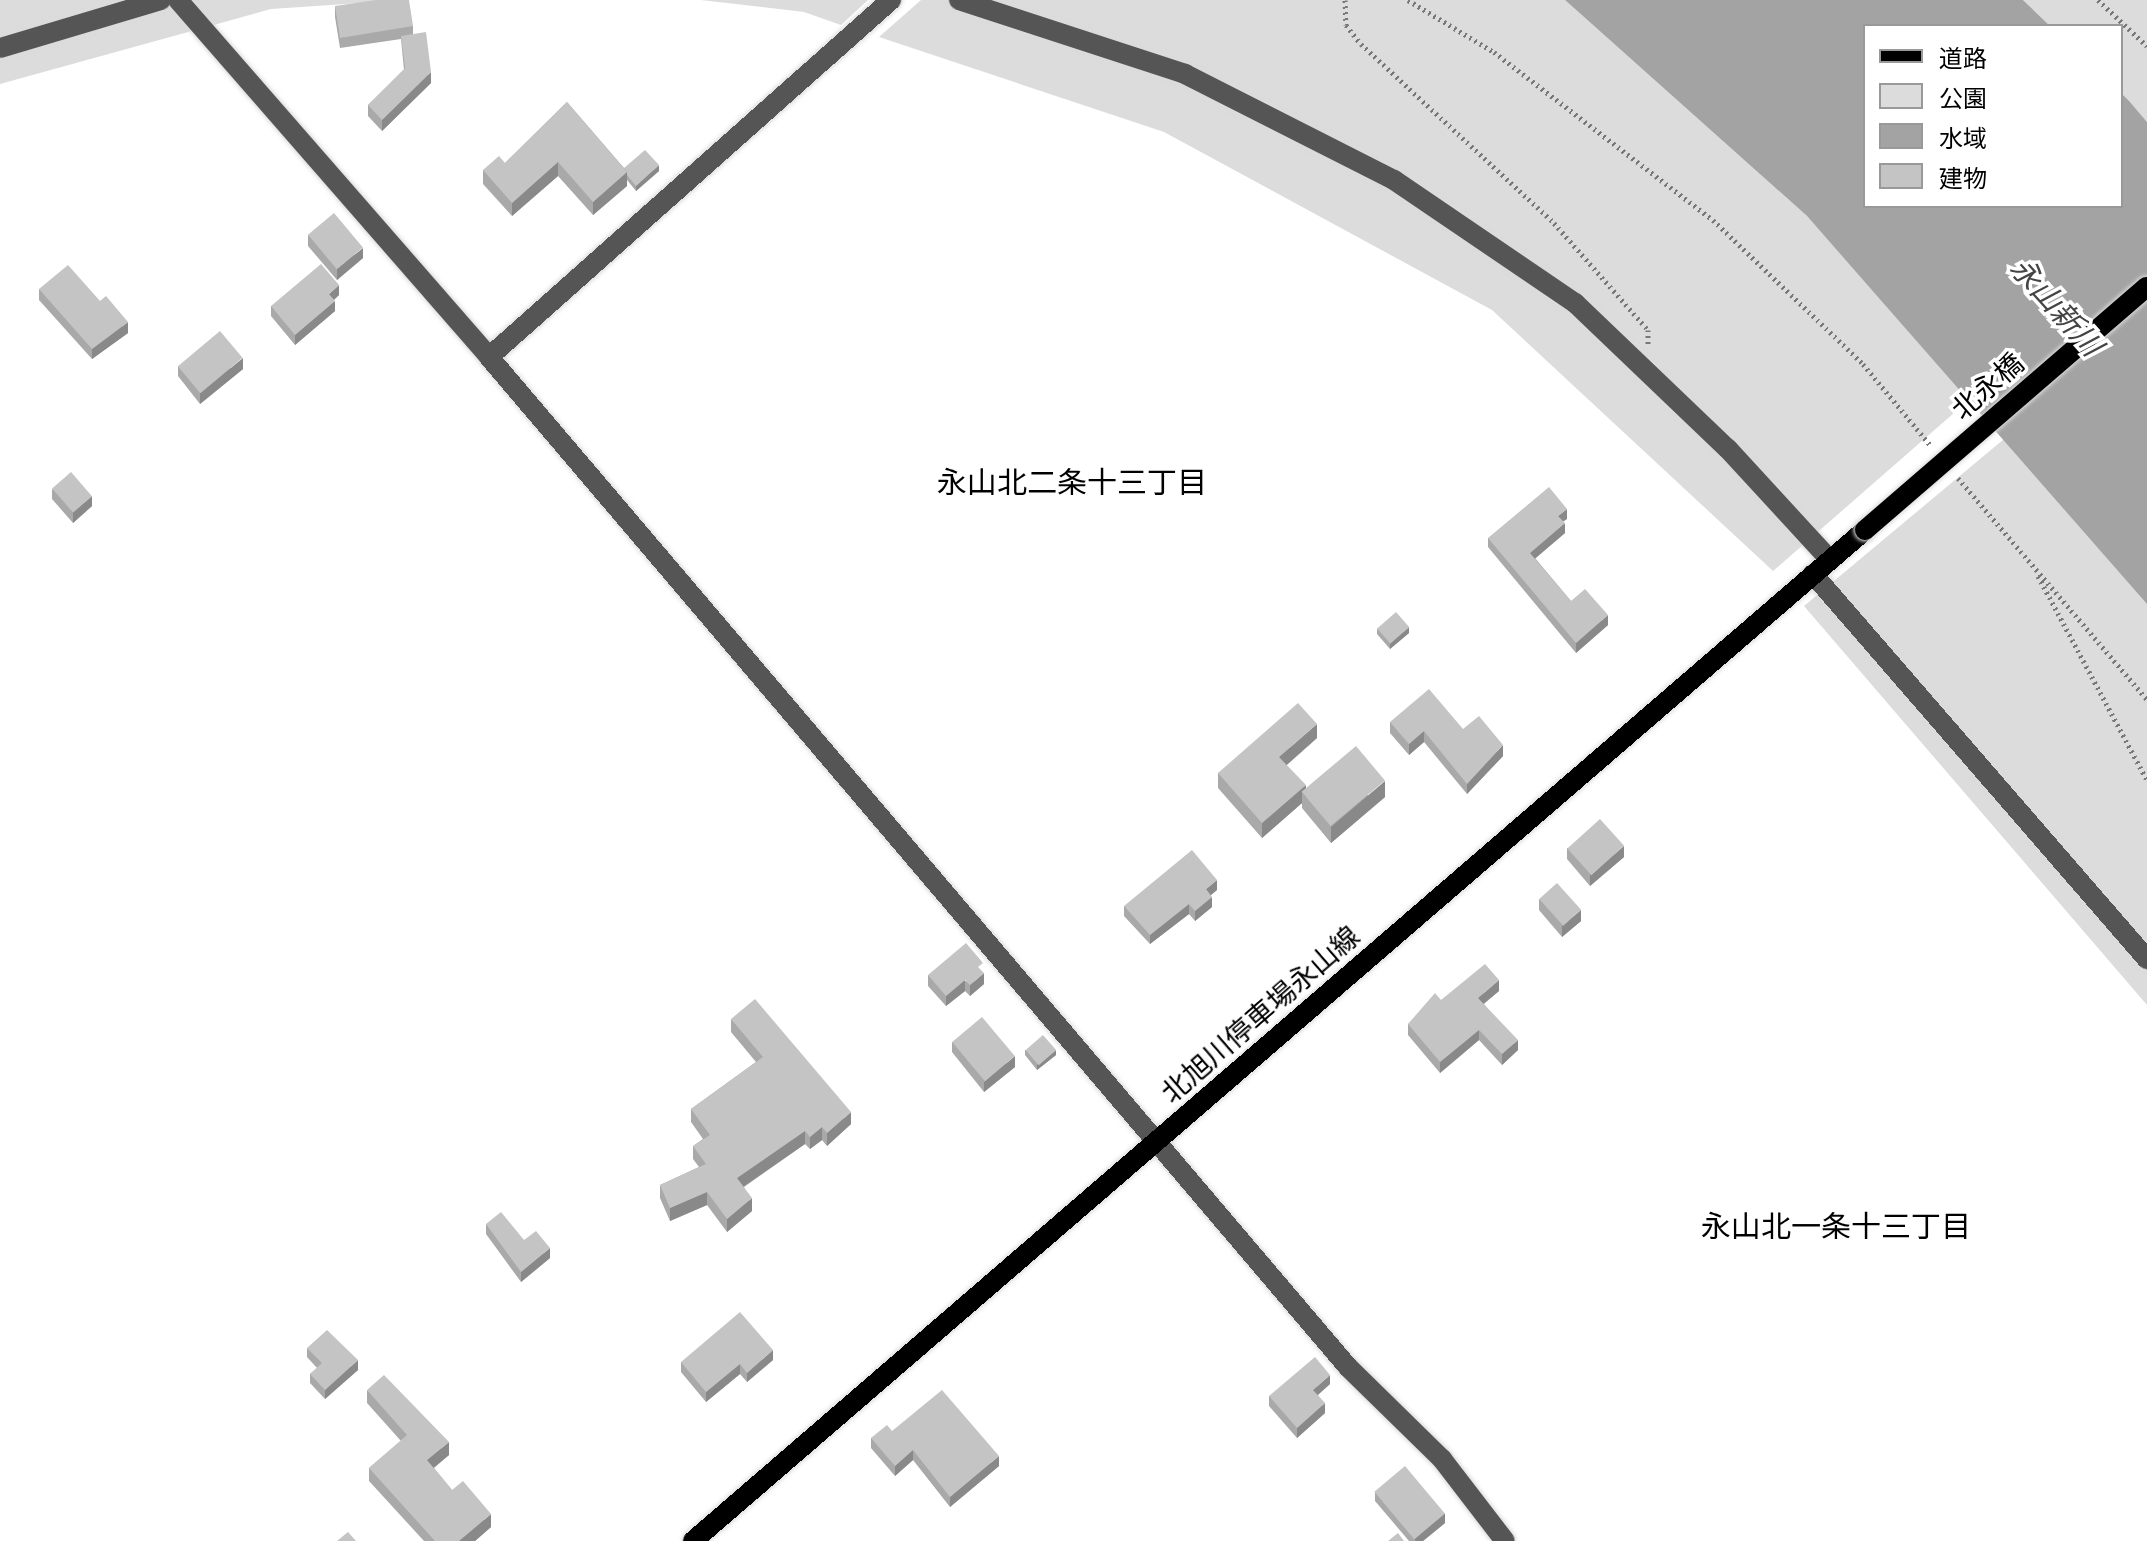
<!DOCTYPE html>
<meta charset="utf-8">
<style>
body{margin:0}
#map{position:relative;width:2147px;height:1541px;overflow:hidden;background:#fff;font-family:Helvetica,"Noto Sans JP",sans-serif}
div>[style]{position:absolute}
.green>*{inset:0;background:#dcdcdc}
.water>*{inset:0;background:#a3a3a3}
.path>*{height:5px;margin-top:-2.5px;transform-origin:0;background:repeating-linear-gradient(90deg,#777 0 2px,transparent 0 6px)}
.roads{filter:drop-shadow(0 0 2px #dbdbdb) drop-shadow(0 0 2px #dbdbdb)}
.minor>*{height:20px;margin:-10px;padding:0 10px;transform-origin:10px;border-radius:10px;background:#555}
.major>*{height:20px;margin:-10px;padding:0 10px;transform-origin:10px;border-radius:10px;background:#000}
.bridges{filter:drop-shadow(0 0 2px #dbdbdb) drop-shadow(0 0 2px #dbdbdb)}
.major-bridge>*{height:20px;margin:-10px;padding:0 10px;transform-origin:10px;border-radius:10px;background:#000}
.wall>*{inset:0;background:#a9a9a9}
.shaded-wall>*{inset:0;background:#898989}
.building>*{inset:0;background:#c4c4c4;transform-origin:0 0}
span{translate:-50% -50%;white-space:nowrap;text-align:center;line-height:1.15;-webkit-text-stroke:7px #fff;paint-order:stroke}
.street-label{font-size:28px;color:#000}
.water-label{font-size:30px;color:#444;font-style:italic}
.neighbourhood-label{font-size:30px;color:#000}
.legend{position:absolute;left:1863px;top:24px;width:260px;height:184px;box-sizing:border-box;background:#fff;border:2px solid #999;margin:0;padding:10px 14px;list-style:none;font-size:24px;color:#000}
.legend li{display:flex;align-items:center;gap:16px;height:40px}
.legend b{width:40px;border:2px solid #999}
</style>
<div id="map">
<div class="green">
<i style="clip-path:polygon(0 0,405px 0,271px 9px,0 84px)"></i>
<i style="clip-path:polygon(701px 0,868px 0,841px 25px,804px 12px)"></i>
<i style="clip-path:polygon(921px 0,1565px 0,1807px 216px,1970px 399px,1773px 571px,1492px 310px,1164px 132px,879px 37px)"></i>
<i style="clip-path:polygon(2023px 0,2147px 0,2147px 122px,2121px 93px,2121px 26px,2050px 26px)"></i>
<i style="clip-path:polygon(2004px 439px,2147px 603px,2147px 1005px,1804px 606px)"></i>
</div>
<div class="water">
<i style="clip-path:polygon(1565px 0,2023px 0,2050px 26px,1865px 26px,1865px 206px,2121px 206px,2121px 93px,2129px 101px,2147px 122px,2147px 604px,1807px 216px)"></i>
</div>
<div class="path">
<i style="left:1345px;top:0;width:25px;rotate:88deg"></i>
<i style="left:1346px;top:25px;width:24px;rotate:52deg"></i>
<i style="left:1361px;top:44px;width:263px;rotate:42.8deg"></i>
<i style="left:1554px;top:223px;width:142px;rotate:48.7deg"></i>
<i style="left:1648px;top:330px;width:15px;rotate:90deg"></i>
<i style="left:1408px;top:0;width:100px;rotate:31.2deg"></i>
<i style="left:1494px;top:52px;width:276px;rotate:37.5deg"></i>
<i style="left:1713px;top:220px;width:208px;rotate:43.8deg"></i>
<i style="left:1863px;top:364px;width:107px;rotate:50.3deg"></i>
<i style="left:2098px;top:0;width:67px;rotate:43.2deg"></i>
<i style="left:1958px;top:478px;width:291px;rotate:49.5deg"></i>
<i style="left:2038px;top:576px;width:231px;rotate:61.9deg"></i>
</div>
<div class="roads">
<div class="minor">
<i style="left:178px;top:0;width:473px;rotate:48.9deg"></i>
<i style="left:489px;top:357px;width:1326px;rotate:49.62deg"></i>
<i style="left:1348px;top:1367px;width:132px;rotate:44.4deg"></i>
<i style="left:1442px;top:1459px;width:103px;rotate:52.5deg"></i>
<i style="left:959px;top:0;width:238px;rotate:18.1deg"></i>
<i style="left:1185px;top:74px;width:234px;rotate:26.9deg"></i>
<i style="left:1394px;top:180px;width:219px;rotate:34.2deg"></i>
<i style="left:1575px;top:303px;width:211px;rotate:43.7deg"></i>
<i style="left:1728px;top:449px;width:151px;rotate:47.4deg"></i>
<i style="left:0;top:48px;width:168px;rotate:-16.6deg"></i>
<i style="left:489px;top:357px;width:538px;rotate:-41.61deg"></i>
<i style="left:1813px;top:574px;width:510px;rotate:49.06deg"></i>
</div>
<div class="major">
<i style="left:693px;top:1541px;width:1548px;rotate:-40.78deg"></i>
</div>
</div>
<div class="bridges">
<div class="major-bridge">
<i style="left:1865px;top:530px;width:372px;rotate:-40.8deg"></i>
</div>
</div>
<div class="wall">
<i style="clip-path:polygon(335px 6px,413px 26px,413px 34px,431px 83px,382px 131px,368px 116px,368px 105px,404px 70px,401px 39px,340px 48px,335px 17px)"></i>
<i style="clip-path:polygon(567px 102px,624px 168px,659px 171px,636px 191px,627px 180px,627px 186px,593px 215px,558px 176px,512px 216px,483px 184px,483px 170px,505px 163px)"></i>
<i style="clip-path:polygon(308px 235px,363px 258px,337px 280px,308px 246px)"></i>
<i style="clip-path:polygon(39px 289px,100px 301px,128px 333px,92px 359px,39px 300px)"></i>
<i style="clip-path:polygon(339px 295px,334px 300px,335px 311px,295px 345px,271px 316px,271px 306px)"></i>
<i style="clip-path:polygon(178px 366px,243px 369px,200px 404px,178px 376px)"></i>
<i style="clip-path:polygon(52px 489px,92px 506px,73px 523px,52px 499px)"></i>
<i style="clip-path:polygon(1567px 519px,1563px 521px,1565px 533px,1535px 558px,1571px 601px,1608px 625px,1576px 653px,1488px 547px,1488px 538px)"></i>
<i style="clip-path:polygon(1377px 629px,1409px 633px,1390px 649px,1377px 634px)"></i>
<i style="clip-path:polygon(1390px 722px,1463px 729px,1503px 756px,1467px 794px,1424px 742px,1409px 755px,1390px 733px)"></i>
<i style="clip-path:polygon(1317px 738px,1286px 765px,1306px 788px,1385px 797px,1331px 843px,1302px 808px,1302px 803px,1262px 838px,1218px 788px,1218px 773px)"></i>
<i style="clip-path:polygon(1567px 848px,1624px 857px,1590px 886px,1567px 859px)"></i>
<i style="clip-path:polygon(1217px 890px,1211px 895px,1212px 907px,1195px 921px,1189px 914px,1150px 944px,1124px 916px,1124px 906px)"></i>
<i style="clip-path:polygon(1539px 899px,1581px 921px,1562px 937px,1539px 910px)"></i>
<i style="clip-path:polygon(928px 975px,984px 984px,970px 996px,965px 991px,946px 1006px,928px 986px)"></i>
<i style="clip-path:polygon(1499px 991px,1484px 1004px,1518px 1050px,1502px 1065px,1479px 1040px,1440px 1073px,1408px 1035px,1408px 1024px,1441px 1000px)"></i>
<i style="clip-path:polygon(731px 1019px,851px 1124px,827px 1146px,822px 1140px,810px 1149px,805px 1144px,744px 1187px,752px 1211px,727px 1232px,707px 1205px,670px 1221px,660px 1198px,660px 1185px,699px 1167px,693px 1159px,693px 1146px,703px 1139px,691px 1122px,691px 1109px,756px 1062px,731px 1032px)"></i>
<i style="clip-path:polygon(952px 1042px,1015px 1067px,984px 1092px,952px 1052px)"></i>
<i style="clip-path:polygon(1025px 1050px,1056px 1055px,1037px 1070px,1025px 1055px)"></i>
<i style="clip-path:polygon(486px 1224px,524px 1240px,550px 1258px,521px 1282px,486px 1234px)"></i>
<i style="clip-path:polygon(307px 1348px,358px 1370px,325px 1399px,310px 1383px,310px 1374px,317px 1368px,307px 1357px)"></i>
<i style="clip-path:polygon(773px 1360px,747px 1382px,740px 1374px,706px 1402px,681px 1372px,681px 1362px)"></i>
<i style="clip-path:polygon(1330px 1384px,1318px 1395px,1325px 1413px,1297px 1438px,1269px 1406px,1269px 1396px)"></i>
<i style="clip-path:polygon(367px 1390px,449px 1455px,434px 1468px,452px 1490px,491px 1527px,475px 1541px,424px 1541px,369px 1481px,369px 1468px,401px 1441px,367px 1403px)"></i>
<i style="clip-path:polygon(892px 1431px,999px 1466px,950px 1507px,913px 1460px,895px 1476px,871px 1448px,871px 1438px)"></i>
<i style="clip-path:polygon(1375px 1492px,1445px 1523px,1423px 1541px,1409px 1541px,1375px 1501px)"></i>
</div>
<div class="shaded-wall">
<i style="clip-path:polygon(431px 72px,431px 83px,382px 131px,382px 120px)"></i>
<i style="clip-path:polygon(558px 162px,558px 176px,512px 216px,512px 203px)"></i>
<i style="clip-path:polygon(659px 165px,659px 171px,636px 191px,636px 186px)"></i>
<i style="clip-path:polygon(627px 172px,627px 186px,593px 215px,593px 202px)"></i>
<i style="clip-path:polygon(363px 248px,363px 258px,337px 280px,337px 269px)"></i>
<i style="clip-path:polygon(339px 285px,339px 295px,329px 304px,329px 294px)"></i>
<i style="clip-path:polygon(335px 301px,335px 311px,295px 345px,295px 335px)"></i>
<i style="clip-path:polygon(128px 322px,128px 333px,92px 359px,92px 349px)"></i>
<i style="clip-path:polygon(243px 358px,243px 369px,200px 404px,200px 393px)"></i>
<i style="clip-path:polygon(92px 496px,92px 506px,73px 523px,73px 512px)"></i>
<i style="clip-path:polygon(1567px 509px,1567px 519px,1558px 525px,1558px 516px)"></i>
<i style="clip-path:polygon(1565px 523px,1565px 533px,1530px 563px,1530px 553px)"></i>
<i style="clip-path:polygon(1608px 615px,1608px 625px,1576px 653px,1576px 643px)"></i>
<i style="clip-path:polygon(1409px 627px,1409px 633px,1390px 649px,1390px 644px)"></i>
<i style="clip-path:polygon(1317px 724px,1317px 738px,1279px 772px,1279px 757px)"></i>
<i style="clip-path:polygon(1424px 731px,1424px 742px,1409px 755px,1409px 744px)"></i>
<i style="clip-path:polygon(1503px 745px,1503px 756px,1467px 794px,1467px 784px)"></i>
<i style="clip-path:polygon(1385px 781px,1385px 797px,1331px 843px,1331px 827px)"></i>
<i style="clip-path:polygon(1306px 785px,1306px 797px,1302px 792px,1302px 803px,1262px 838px,1262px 823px)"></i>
<i style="clip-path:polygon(1624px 846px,1624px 857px,1590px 886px,1590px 875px)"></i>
<i style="clip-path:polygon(1217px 880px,1217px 890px,1206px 899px,1206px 889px)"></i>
<i style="clip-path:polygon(1212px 897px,1212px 907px,1195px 921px,1195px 911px)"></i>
<i style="clip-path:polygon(1189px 904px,1189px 914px,1150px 944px,1150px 935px)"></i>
<i style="clip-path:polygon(1581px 910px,1581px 921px,1562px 937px,1562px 926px)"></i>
<i style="clip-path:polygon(984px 973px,984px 984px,970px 996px,970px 985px)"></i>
<i style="clip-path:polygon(965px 980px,965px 991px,946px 1006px,946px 996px)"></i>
<i style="clip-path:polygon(1499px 980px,1499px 991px,1478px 1008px,1478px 998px)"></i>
<i style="clip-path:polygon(1479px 1030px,1479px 1040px,1440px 1073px,1440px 1062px)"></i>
<i style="clip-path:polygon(1518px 1040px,1518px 1050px,1502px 1065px,1502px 1054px)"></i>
<i style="clip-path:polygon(1056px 1050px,1056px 1055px,1037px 1070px,1037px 1065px)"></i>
<i style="clip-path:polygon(1015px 1056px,1015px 1067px,984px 1092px,984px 1082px)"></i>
<i style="clip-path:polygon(851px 1112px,851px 1124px,827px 1146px,827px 1133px)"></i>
<i style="clip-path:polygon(822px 1127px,822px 1140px,810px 1149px,810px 1137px)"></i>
<i style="clip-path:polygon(805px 1131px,805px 1144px,737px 1191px,737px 1178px)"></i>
<i style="clip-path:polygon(707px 1192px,707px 1205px,670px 1221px,670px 1208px)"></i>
<i style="clip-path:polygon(752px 1198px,752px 1211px,727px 1232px,727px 1219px)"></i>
<i style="clip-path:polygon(550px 1248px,550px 1258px,521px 1282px,521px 1272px)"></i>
<i style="clip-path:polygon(773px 1350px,773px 1360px,747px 1382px,747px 1373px)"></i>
<i style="clip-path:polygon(358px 1360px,358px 1370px,325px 1399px,325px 1390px)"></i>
<i style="clip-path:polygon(740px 1364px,740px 1374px,706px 1402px,706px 1392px)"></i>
<i style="clip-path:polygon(1330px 1375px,1330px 1384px,1313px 1399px,1313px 1390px)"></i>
<i style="clip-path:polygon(1325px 1403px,1325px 1413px,1297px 1438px,1297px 1428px)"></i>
<i style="clip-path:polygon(449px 1442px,449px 1455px,427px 1473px,427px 1460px)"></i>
<i style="clip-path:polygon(913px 1450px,913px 1460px,895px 1476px,895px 1466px)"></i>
<i style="clip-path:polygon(999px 1456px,999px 1466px,950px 1507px,950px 1497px)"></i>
<i style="clip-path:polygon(1445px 1513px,1445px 1523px,1423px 1541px,1415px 1541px,1415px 1539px)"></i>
<i style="clip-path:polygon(491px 1514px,491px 1527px,475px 1541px,459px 1541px)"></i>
</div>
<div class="building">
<i style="clip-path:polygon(376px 0,409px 0,413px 26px,340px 38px,335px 6px)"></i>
<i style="clip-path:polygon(426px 32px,431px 72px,382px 120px,368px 105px,405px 68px,401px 36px)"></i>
<i style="clip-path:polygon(567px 102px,627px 172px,593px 202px,558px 162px,512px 203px,483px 170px,499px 156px,505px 163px)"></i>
<i style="clip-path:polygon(645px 150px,659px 165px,636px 186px,627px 175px,627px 172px,624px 168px)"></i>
<i style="left:334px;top:213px;width:45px;height:34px;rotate:50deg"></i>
<i style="clip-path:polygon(321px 264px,339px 285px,329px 294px,335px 301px,295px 335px,271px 306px)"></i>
<i style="clip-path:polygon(68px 265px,100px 301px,106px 296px,128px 322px,92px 349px,39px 289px)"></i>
<i style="left:220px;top:331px;width:35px;height:55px;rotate:50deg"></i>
<i style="left:71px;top:472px;width:32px;height:25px;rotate:49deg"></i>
<i style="clip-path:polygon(1549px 487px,1567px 509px,1558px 516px,1565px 523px,1530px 553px,1571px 601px,1585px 589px,1608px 615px,1576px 643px,1488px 538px)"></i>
<i style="left:1396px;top:612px;width:20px;height:25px;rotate:49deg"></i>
<i style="clip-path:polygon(1429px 689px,1463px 729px,1479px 716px,1503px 745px,1467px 784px,1424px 731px,1409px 744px,1390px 722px)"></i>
<i style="clip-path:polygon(1298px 703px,1317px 724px,1279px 757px,1306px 785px,1262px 823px,1218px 773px)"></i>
<i style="left:1356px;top:746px;width:45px;height:71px;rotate:50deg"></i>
<i style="left:1600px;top:819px;width:36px;height:44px;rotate:48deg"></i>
<i style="clip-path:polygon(1192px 850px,1217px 880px,1206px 889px,1212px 897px,1195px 911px,1189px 904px,1150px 935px,1124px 906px)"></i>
<i style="left:1557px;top:883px;width:36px;height:24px;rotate:48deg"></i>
<i style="clip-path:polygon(966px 943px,983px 963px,978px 967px,984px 973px,970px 985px,965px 980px,946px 996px,928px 975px)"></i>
<i style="clip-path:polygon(1485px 964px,1499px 980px,1478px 998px,1518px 1040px,1502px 1054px,1479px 1030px,1440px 1062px,1408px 1024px,1435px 993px,1441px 1000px)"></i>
<i style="clip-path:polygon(755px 999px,851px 1112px,827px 1133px,822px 1127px,810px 1137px,805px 1131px,737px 1178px,752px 1198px,727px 1219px,707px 1192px,670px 1208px,660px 1185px,706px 1164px,693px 1146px,710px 1135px,691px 1109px,763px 1057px,731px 1019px)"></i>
<i style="left:982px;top:1017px;width:51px;height:39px;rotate:50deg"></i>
<i style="left:1043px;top:1035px;width:20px;height:23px;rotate:49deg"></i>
<i style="clip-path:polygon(501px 1212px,524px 1240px,536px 1231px,550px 1248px,521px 1272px,486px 1224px)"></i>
<i style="clip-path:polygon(740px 1312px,773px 1350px,747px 1373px,740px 1364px,706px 1392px,681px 1362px)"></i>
<i style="clip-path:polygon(327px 1330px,358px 1360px,325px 1390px,310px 1374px,322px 1363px,307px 1348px)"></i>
<i style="clip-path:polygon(1315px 1357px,1330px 1375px,1313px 1390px,1325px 1403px,1297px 1428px,1269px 1396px)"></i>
<i style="clip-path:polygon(384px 1375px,449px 1442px,427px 1460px,452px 1490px,463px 1481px,491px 1514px,459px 1541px,435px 1541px,369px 1468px,407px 1435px,367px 1390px)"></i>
<i style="clip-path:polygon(942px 1390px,999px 1456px,950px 1497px,913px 1450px,895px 1466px,871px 1438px,887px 1425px,892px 1431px)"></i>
<i style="left:1405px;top:1466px;width:62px;height:40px;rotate:50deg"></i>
<i style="clip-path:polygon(348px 1532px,356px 1541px,337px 1541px)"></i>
<i style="clip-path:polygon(1398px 1533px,1404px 1541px,1388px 1541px)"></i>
</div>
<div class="street-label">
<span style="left:1988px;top:387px;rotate:-41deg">北永橋</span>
<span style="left:1261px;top:1015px;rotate:-41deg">北旭川停車場永山線</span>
</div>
<div class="water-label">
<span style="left:2056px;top:307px;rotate:48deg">永山新川</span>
</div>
<div class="neighbourhood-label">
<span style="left:1072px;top:483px">永山北二条十三丁目</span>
<span style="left:1836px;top:1227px">永山北一条十三丁目</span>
</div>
<ul class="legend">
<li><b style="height:10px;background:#000"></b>道路</li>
<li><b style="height:22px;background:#dcdcdc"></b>公園</li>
<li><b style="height:22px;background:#a3a3a3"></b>水域</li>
<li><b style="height:22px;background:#c4c4c4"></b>建物</li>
</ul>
</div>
